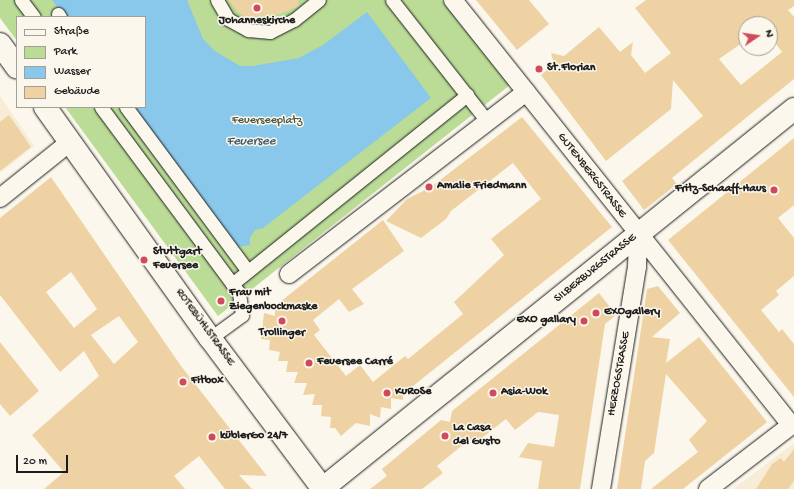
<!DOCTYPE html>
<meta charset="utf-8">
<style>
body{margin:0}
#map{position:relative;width:794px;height:489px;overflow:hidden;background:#fbf7ec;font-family:"Gochi Hand",sans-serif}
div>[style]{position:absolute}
.built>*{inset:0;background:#f7ecd6}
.green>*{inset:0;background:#badc96}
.water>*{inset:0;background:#8ac8eb}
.building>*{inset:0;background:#efd2a3}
.roads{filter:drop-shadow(0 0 1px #1c1c1c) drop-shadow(0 0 1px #1c1c1c)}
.pedestrian>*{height:13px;margin:-6.5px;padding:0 6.5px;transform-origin:6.5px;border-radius:6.5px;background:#fbf7ec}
.minor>*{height:18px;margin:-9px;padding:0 9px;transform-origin:9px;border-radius:9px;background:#fbf7ec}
.tertiary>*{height:22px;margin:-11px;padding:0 11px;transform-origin:11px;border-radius:11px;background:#fbf7ec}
.secondary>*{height:22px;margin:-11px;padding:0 11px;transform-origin:11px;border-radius:11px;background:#fbf7ec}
.dots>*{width:11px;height:11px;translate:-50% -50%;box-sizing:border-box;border:2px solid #fbf7ec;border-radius:50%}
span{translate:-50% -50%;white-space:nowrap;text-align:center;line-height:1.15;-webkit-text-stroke:3px #fbf7ec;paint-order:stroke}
.poi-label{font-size:12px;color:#1c1c1c;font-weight:700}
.left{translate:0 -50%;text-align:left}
.right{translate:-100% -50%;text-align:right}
.park-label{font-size:12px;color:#4b5641}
.street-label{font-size:12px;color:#1c1c1c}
.water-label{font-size:13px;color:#425864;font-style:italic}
.legend{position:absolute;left:16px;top:16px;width:130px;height:92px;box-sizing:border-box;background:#fbf7ec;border:1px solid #a29f99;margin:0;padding:5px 7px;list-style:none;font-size:12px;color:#1c1c1c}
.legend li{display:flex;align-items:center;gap:8px;height:20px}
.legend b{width:20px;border:1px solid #a29f99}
.north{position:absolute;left:738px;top:16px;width:40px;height:40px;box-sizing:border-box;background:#fbf7ec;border:1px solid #a29f99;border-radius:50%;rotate:77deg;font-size:11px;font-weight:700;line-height:16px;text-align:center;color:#1c1c1c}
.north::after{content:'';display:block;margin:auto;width:14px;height:18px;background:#d1495b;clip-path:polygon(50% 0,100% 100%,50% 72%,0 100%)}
.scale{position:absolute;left:16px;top:455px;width:52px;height:18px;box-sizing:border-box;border:2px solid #1c1c1c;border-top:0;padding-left:5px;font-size:12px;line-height:14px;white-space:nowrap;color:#1c1c1c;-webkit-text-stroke:3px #fbf7ec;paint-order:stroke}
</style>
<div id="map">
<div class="built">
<i style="clip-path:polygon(0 96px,34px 146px,0 173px)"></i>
<i style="clip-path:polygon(794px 443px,794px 489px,733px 489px)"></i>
</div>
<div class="green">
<i style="clip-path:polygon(0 0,442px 0,510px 85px,218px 316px,65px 107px,145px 107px,145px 17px,17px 17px,17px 41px,0 18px)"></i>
</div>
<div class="water">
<i style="clip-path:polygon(52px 0,187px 0,203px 39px,215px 51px,240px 66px,253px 66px,299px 58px,323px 45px,367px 12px,431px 98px,263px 228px,255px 230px,250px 238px,250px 245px,238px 247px,132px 107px,145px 107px,145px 17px,65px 17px)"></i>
</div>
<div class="building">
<i style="clip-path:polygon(228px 0,298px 0,299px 6px,279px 14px,251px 17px,241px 15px)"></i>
<i style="clip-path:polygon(476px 0,529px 0,549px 24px,517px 50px)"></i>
<i style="clip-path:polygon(evenodd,646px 0,794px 0,794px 6px,788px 10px,794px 17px,794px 79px,672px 178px,677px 184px,644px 210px,622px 181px,703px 116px,673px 80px,671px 109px,606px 161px,541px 75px,554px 64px,551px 53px,564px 56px,599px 27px,620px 52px,633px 42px,631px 55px,645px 73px,671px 53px,635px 8px,646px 0,754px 16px,760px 24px,770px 24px,770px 36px,782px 52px,741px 85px,719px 59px,745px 41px,746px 24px,751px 24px,754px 16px)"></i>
<i style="clip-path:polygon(9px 115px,31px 147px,0 171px,0 122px)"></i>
<i style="clip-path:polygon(522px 117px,612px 227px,403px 394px,403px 400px,391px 398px,391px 409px,381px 407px,380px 418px,370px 414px,370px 426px,356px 423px,341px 436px,335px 428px,330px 428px,331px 417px,321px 416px,322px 405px,312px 405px,315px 394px,303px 395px,307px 383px,294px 383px,298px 372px,286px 372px,288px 361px,278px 361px,280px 352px,269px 350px,270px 340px,261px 339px,264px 313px,275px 316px,275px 306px,383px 220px,404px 251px,352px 289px,364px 304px,349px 312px,339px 299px,313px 320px,320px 330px,314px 335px,346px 376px,360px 365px,373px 382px,405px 356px,408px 359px,463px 314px,454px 302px,504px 255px,491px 239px,541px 199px,513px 163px,451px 211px,446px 219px,421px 238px,386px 221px,407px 199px,431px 187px)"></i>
<i style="clip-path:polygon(794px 138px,794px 205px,778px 218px,794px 238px,794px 276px,776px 291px,779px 295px,761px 310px,779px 332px,782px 329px,794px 344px,794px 397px,668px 240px)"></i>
<i style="clip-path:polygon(evenodd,51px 177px,181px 366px,267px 476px,239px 475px,252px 489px,225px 489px,199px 456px,174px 476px,185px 489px,44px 489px,64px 472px,32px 435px,99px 376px,84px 351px,60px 372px,0 295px,0 218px,51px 177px,71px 272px,97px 309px,74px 328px,46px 292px,71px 272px,51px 177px,119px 316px,138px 342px,114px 364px,91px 335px,119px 316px)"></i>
<i style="clip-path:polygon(658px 286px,680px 313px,652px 337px,670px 339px,666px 363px,699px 337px,767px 422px,683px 489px,651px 489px,698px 452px,689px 440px,707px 421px,666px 374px,654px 453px,645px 461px,641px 489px,617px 489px,647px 289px)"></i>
<i style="clip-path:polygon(599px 293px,616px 315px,605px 324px,580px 489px,538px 489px,542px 461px,519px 457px,528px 443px,554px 447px,559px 415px,538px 412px,515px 430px,506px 419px,474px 444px,470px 439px,437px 466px,443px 473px,422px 489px,370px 489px,387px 476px,382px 469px,441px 420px,450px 422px,452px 411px)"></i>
<i style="clip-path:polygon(0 342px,39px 391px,10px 416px,0 404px)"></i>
<i style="clip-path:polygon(794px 449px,794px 481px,788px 489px,756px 489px,772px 464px,781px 458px,784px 462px)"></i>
</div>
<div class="roads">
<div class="pedestrian">
<i style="left:21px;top:0;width:21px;rotate:53deg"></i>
<i style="left:217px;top:0;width:22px;rotate:60deg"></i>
<i style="left:228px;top:19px;width:23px;rotate:29deg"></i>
<i style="left:248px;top:30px;width:22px;rotate:5deg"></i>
<i style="left:270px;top:32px;width:27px;rotate:-27deg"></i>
<i style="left:294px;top:20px;width:32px;rotate:-39deg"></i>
<i style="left:392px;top:0;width:154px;rotate:51.9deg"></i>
<i style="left:58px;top:14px;width:4px;rotate:56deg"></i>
<i style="left:101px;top:107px;width:232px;rotate:53.4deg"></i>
<i style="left:239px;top:293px;width:22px;rotate:82deg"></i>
<i style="left:242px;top:315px;width:39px;rotate:144deg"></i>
<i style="left:126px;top:107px;width:204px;rotate:53.4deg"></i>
<i style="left:232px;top:284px;width:302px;rotate:-38.8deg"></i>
</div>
<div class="minor">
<i style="left:453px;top:0;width:543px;rotate:51.5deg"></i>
<i style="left:0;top:198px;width:90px;rotate:-38.7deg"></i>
<i style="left:289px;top:274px;width:299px;rotate:-37.5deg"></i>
<i style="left:601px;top:489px;width:225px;rotate:-80.8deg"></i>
<i style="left:637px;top:267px;width:32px;rotate:-88deg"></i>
<i style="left:708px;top:489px;width:108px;rotate:-37.5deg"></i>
</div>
<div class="tertiary">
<i style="left:322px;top:489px;width:606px;rotate:-38.84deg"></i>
</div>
<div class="secondary">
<i style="left:0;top:44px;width:29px;rotate:54deg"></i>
<i style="left:45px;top:107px;width:284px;rotate:54.5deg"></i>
<i style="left:210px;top:338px;width:189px;rotate:53.2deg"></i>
</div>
</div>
<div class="dots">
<i style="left:257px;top:8px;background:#d1495b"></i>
<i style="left:539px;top:69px;background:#d1495b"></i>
<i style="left:429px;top:187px;background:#d1495b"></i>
<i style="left:774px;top:190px;background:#d1495b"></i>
<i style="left:144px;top:260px;background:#d1495b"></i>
<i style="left:221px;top:301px;background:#d1495b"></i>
<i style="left:596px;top:313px;background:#d1495b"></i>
<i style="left:282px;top:321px;background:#d1495b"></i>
<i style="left:584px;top:321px;background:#d1495b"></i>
<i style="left:309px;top:363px;background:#d1495b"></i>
<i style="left:183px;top:382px;background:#d1495b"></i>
<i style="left:387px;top:393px;background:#d1495b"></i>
<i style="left:493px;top:393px;background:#d1495b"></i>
<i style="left:445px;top:436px;background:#d1495b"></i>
<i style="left:212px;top:437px;background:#d1495b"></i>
</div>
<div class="poi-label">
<span style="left:257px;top:22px">Johanneskirche</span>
<span class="left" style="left:547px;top:69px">St.Florian</span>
<span class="left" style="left:437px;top:187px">Amalie Friedmann</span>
<span class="right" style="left:766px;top:190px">Fritz-Schaaff-Haus</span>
<span class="left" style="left:153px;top:260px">Stuttgart<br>Feuersee</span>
<span class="left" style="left:229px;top:301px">Frau mit<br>Ziegenbockmaske</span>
<span class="left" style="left:604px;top:313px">EXOgallery</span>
<span class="right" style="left:576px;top:321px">EXO gallary</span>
<span style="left:282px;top:334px">Trollinger</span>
<span class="left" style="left:317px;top:363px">Feuersee Carré</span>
<span class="left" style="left:191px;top:382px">Fitbox</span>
<span class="left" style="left:395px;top:393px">KuRoSe</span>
<span class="left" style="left:501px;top:393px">Asia-Wok</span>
<span class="left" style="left:453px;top:436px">La Casa<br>del Gusto</span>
<span class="left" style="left:220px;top:437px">küblerGo 24/7</span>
</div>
<div class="park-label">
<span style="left:267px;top:122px">Feuerseeplatz</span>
</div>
<div class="street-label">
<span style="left:591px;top:176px;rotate:52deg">GUTENBERGSTRASSE</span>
<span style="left:596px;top:269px;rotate:-39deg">SILBERBURGSTRASSE</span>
<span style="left:204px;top:328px;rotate:54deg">ROTEBÜHLSTRASSE</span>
<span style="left:620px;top:374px;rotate:-80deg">HERZOGSTRASSE</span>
</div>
<div class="water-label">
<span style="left:251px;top:142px">Feuersee</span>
</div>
<ul class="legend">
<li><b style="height:5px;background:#fbf7ec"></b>Straße</li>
<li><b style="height:11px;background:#badc96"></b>Park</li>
<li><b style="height:11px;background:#8ac8eb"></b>Wasser</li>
<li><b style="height:11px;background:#efd2a3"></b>Gebäude</li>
</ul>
<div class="north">N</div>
<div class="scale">20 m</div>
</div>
